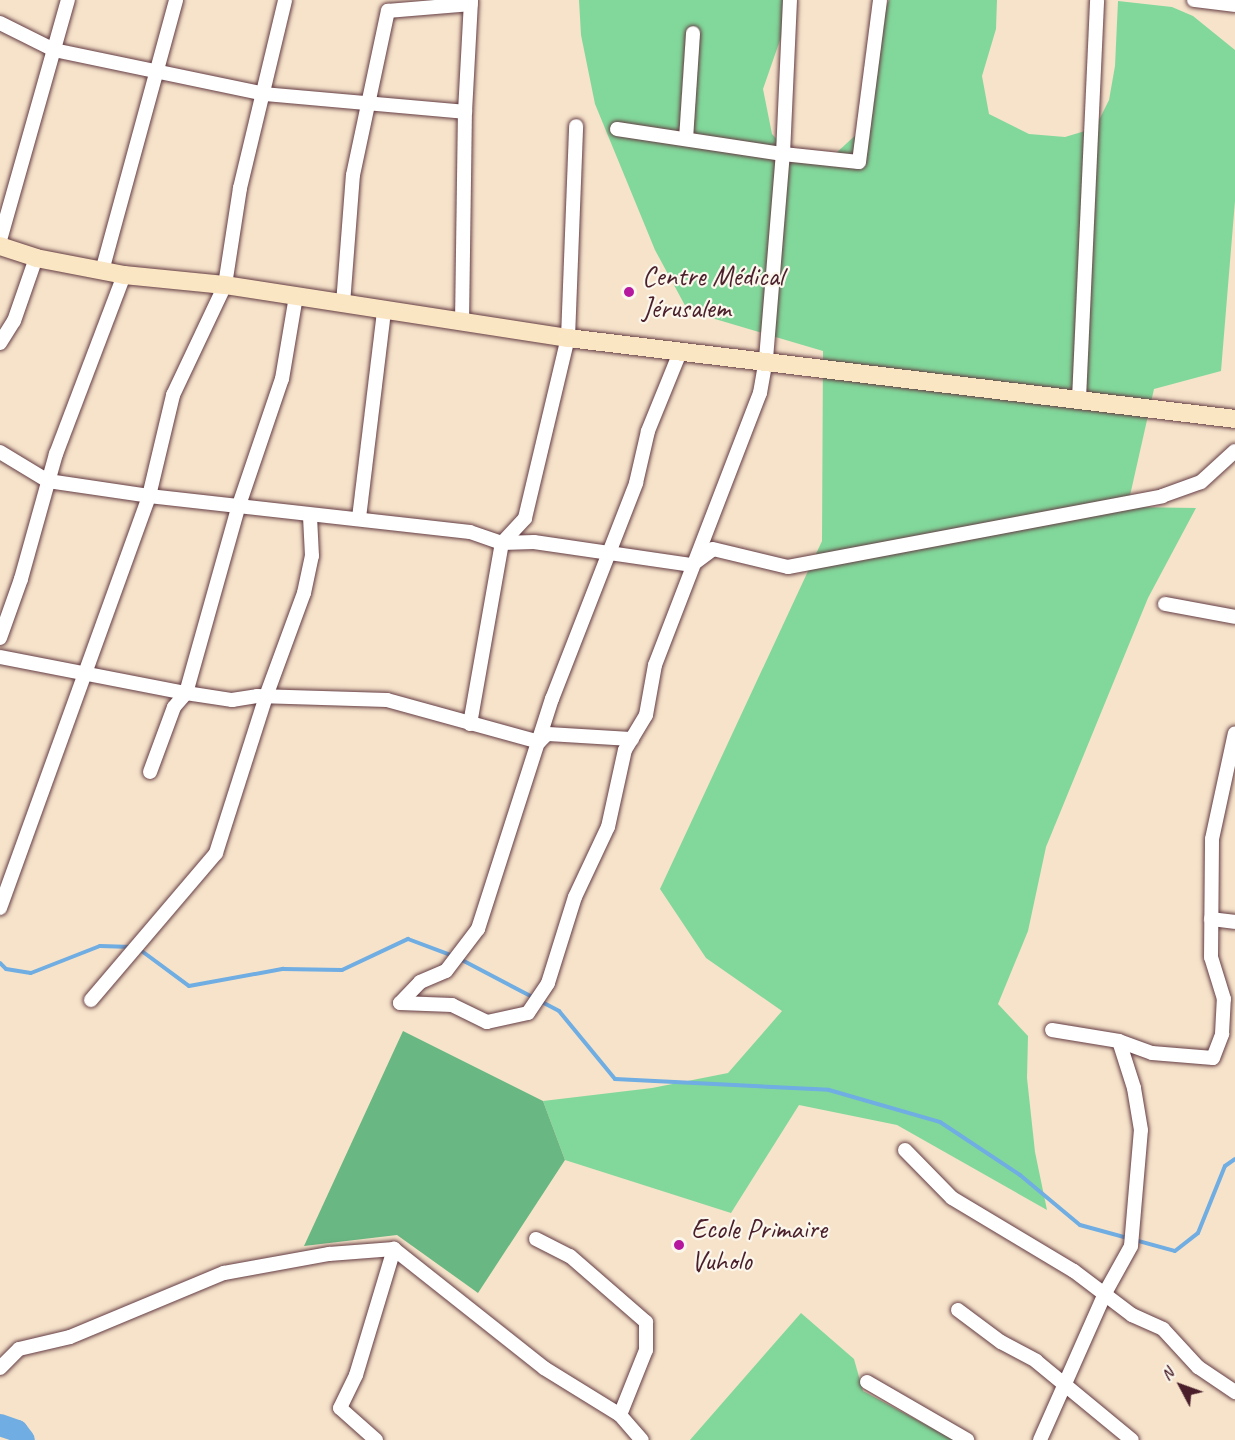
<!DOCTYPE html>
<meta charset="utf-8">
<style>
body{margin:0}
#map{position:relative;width:1235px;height:1440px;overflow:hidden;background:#f6e3ca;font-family:Caveat,sans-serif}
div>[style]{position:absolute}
.green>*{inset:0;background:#82d89b}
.forest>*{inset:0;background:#69b883}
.stream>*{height:4px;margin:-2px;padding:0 2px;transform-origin:2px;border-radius:2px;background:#6fade2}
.river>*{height:22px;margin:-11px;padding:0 11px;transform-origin:11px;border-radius:11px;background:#6fade2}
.roads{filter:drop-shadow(0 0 2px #643c43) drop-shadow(0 0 2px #643c43)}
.street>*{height:14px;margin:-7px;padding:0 7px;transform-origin:7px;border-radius:7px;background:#fff}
.secondary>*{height:18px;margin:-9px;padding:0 9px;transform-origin:9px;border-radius:9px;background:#fbe6c4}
.dots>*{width:16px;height:16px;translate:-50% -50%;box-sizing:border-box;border:3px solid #fbf7ec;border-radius:50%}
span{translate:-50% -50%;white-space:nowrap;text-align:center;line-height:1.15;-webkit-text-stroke:4.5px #fbf7ec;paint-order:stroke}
.poi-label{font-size:28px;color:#4a1f2b}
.left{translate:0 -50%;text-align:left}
.north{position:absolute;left:1151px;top:1356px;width:60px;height:60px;-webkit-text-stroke:4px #fbf7ec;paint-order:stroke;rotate:311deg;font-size:16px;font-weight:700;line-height:24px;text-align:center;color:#4a1f2b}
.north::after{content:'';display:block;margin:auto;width:21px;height:27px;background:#4a1f2b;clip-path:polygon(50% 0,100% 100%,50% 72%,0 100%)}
</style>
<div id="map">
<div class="green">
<i style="clip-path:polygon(579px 0,794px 0,763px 89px,772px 134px,794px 158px,835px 154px,870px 122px,884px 11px,889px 0,997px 0,996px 29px,982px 76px,989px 114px,1029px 134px,1065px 137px,1095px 128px,1109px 100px,1115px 66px,1118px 1px,1172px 7px,1193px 16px,1235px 50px,1235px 201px,1221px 371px,1154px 389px,1129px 500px,1130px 507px,1196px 508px,1148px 598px,1046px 847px,1028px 931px,998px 1004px,1028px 1036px,1027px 1078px,1035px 1152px,1047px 1210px,897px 1125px,799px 1105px,731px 1213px,565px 1160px,543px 1101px,652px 1088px,728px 1073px,782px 1011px,706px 958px,660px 889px,822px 541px,823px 351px,688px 311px,655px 250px,595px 104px,581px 35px)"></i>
<i style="clip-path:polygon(801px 1313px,854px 1359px,863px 1391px,954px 1440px,690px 1440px)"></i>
</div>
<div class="forest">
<i style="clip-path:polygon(403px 1031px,543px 1101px,565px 1160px,478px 1293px,397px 1235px,304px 1246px)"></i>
</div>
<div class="stream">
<i style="left:139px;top:949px;width:62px;rotate:36.5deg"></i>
<i style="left:189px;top:986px;width:96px;rotate:-10.3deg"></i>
<i style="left:283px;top:969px;width:59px;rotate:1deg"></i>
<i style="left:342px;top:970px;width:73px;rotate:-25.2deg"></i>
<i style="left:408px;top:939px;width:48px;rotate:20.7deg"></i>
<i style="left:460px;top:959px;width:112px;rotate:27.7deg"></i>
<i style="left:559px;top:1011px;width:88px;rotate:50.5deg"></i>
<i style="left:615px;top:1079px;width:214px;rotate:2.9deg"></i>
<i style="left:829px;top:1090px;width:116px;rotate:16.1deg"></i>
<i style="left:940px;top:1122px;width:96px;rotate:33.5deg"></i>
<i style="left:1020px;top:1175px;width:78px;rotate:39.8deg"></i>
<i style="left:1080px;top:1225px;width:98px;rotate:15.3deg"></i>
<i style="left:1175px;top:1251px;width:29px;rotate:-38deg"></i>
<i style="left:1198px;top:1233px;width:72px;rotate:-68.1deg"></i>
<i style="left:1225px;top:1166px;width:12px;rotate:-35deg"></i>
<i style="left:0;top:963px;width:8px;rotate:45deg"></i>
<i style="left:6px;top:969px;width:25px;rotate:9deg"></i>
<i style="left:31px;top:973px;width:74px;rotate:-21.4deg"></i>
<i style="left:100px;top:946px;width:32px;rotate:2deg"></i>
</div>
<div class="river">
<i style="left:0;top:1425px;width:18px;rotate:19deg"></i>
<i style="left:17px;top:1431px;width:11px;rotate:52deg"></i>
</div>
<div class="roads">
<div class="street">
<i style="left:1194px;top:0;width:41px;rotate:7deg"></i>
<i style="left:0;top:23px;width:60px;rotate:26.6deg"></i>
<i style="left:54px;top:50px;width:215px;rotate:11.8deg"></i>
<i style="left:264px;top:94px;width:202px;rotate:5.1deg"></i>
<i style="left:617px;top:129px;width:168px;rotate:8.6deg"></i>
<i style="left:783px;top:154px;width:76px;rotate:6deg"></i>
<i style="left:859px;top:162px;width:163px;rotate:-82.6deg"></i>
<i style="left:686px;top:139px;width:106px;rotate:-86.2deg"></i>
<i style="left:0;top:240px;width:249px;rotate:-74.2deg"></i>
<i style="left:102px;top:271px;width:281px;rotate:-74.7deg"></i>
<i style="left:343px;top:304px;width:129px;rotate:-85.6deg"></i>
<i style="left:353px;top:175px;width:168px;rotate:-78deg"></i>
<i style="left:388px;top:11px;width:83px;rotate:-4.8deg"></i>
<i style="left:462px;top:323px;width:211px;rotate:-89.2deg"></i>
<i style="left:465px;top:112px;width:112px;rotate:-86.9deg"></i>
<i style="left:0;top:343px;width:26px;rotate:-58deg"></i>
<i style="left:14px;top:321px;width:67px;rotate:-70.8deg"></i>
<i style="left:1079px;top:399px;width:399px;rotate:-87.4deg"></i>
<i style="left:0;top:452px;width:56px;rotate:31.1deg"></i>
<i style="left:48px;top:481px;width:102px;rotate:8.4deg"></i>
<i style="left:149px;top:496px;width:323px;rotate:6.4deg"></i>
<i style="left:470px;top:532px;width:34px;rotate:19deg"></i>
<i style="left:502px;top:543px;width:32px;rotate:-2deg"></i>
<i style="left:534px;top:542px;width:160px;rotate:8.3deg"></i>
<i style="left:692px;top:565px;width:26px;rotate:-37deg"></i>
<i style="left:713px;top:549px;width:77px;rotate:13.5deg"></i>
<i style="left:788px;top:567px;width:381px;rotate:-10.7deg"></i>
<i style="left:1162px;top:496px;width:41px;rotate:-19.7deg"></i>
<i style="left:1201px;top:482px;width:46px;rotate:-42.4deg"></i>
<i style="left:359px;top:518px;width:208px;rotate:-83.1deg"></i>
<i style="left:1165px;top:604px;width:71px;rotate:10.5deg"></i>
<i style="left:0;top:638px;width:63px;rotate:-70.4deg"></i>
<i style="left:21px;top:579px;width:130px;rotate:-74.4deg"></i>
<i style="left:56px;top:454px;width:191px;rotate:-69.2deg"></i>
<i style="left:0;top:657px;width:189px;rotate:11deg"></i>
<i style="left:186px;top:693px;width:195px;rotate:-74.3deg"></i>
<i style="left:239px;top:505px;width:133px;rotate:-71.2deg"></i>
<i style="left:282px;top:379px;width:84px;rotate:-80.4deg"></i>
<i style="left:470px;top:724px;width:184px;rotate:-80deg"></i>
<i style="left:502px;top:543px;width:34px;rotate:-47deg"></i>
<i style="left:525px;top:518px;width:185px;rotate:-76.6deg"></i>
<i style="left:568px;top:338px;width:212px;rotate:-87.8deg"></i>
<i style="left:539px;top:742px;width:11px;rotate:-45deg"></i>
<i style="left:547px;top:734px;width:85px;rotate:3.4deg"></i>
<i style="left:150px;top:772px;width:69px;rotate:-69.7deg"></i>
<i style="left:174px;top:707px;width:18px;rotate:-49deg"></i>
<i style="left:186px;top:693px;width:47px;rotate:8.7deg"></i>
<i style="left:232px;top:700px;width:25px;rotate:-9deg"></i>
<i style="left:257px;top:696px;width:130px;rotate:1.8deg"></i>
<i style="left:387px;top:700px;width:158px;rotate:15.4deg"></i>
<i style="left:0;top:908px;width:438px;rotate:-70.1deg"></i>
<i style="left:149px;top:496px;width:104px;rotate:-76.6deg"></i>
<i style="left:173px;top:395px;width:122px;rotate:-64.7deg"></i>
<i style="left:225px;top:285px;width:98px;rotate:-81.2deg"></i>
<i style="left:240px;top:188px;width:193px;rotate:-76.5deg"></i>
<i style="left:1211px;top:919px;width:24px;rotate:7deg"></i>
<i style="left:91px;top:1000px;width:193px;rotate:-49.6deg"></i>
<i style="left:216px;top:853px;width:162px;rotate:-72.3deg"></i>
<i style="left:265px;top:699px;width:113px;rotate:-69.8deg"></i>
<i style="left:304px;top:593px;width:38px;rotate:-78deg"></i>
<i style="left:312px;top:556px;width:40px;rotate:-92.9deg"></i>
<i style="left:400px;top:1003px;width:52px;rotate:2.2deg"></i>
<i style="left:452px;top:1005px;width:39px;rotate:26deg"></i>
<i style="left:487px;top:1022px;width:42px;rotate:-12.4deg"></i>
<i style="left:528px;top:1013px;width:36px;rotate:-56deg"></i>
<i style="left:548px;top:983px;width:90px;rotate:-72.6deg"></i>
<i style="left:575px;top:897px;width:77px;rotate:-64.8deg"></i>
<i style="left:608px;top:827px;width:79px;rotate:-77.6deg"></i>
<i style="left:625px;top:750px;width:41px;rotate:-59deg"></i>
<i style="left:646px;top:715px;width:51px;rotate:-79.8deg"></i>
<i style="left:655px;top:665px;width:292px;rotate:-68.9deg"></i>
<i style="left:760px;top:393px;width:35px;rotate:-80deg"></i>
<i style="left:766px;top:359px;width:206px;rotate:-85.3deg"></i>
<i style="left:783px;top:154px;width:154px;rotate:-87.4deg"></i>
<i style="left:400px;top:1003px;width:29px;rotate:-46deg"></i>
<i style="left:420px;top:982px;width:28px;rotate:-23deg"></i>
<i style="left:446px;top:971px;width:53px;rotate:-52.7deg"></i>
<i style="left:478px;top:929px;width:242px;rotate:-72.2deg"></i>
<i style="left:552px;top:699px;width:232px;rotate:-68.7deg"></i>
<i style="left:636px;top:483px;width:53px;rotate:-77deg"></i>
<i style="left:648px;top:431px;width:85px;rotate:-67.9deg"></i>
<i style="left:1052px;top:1030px;width:68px;rotate:9.3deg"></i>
<i style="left:1119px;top:1041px;width:35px;rotate:20deg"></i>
<i style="left:1152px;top:1053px;width:61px;rotate:4.7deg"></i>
<i style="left:1213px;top:1058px;width:26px;rotate:-69deg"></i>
<i style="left:1222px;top:1034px;width:35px;rotate:-87deg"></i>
<i style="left:1224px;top:999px;width:44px;rotate:-107.2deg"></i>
<i style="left:1211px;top:957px;width:118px;rotate:-89.5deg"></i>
<i style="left:1212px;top:839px;width:108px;rotate:-77.8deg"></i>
<i style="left:905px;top:1150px;width:67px;rotate:45.6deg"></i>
<i style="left:952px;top:1198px;width:142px;rotate:30.9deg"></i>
<i style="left:1074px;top:1271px;width:73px;rotate:37.2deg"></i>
<i style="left:1132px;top:1315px;width:34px;rotate:24deg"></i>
<i style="left:1163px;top:1329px;width:52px;rotate:47.4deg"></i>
<i style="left:1198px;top:1367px;width:45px;rotate:34deg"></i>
<i style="left:536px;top:1239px;width:38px;rotate:27deg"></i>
<i style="left:570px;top:1256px;width:101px;rotate:41deg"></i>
<i style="left:646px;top:1322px;width:28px;rotate:90deg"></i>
<i style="left:646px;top:1350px;width:70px;rotate:111.8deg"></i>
<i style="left:958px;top:1310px;width:54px;rotate:36.7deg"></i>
<i style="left:1001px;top:1342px;width:40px;rotate:28deg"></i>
<i style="left:1036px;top:1361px;width:124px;rotate:39.5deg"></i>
<i style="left:0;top:1368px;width:27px;rotate:-45deg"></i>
<i style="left:19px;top:1349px;width:52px;rotate:-13.2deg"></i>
<i style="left:70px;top:1337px;width:167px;rotate:-22.6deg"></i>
<i style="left:224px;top:1273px;width:107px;rotate:-10.3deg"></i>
<i style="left:329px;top:1254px;width:65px;rotate:-4.4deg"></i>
<i style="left:394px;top:1249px;width:191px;rotate:38.4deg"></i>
<i style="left:544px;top:1368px;width:89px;rotate:31.7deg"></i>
<i style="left:620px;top:1415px;width:33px;rotate:49deg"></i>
<i style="left:867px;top:1382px;width:116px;rotate:30.1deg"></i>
<i style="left:376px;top:1440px;width:48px;rotate:-138.4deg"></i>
<i style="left:340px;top:1408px;width:37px;rotate:-64deg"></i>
<i style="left:356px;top:1375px;width:132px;rotate:-73.2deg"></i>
<i style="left:1040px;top:1440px;width:161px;rotate:-66.1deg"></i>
<i style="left:1105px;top:1293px;width:54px;rotate:-61deg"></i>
<i style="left:1131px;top:1246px;width:116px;rotate:-85.1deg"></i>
<i style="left:1141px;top:1130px;width:43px;rotate:-99.5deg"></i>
<i style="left:1134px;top:1088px;width:49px;rotate:-107.7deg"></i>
</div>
<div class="secondary">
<i style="left:0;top:246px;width:38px;rotate:18deg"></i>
<i style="left:36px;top:258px;width:90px;rotate:10.9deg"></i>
<i style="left:124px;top:275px;width:101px;rotate:5.7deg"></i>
<i style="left:225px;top:285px;width:347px;rotate:8.8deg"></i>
<i style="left:568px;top:338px;width:672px;rotate:6.92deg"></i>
</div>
</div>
<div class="dots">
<i style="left:629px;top:292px;background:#b5179e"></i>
<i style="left:679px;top:1245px;background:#b5179e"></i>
</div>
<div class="poi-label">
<span class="left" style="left:642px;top:292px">Centre Médical<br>Jérusalem</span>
<span class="left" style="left:691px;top:1245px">Ecole Primaire<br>Vuholo</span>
</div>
<div class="north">N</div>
</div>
